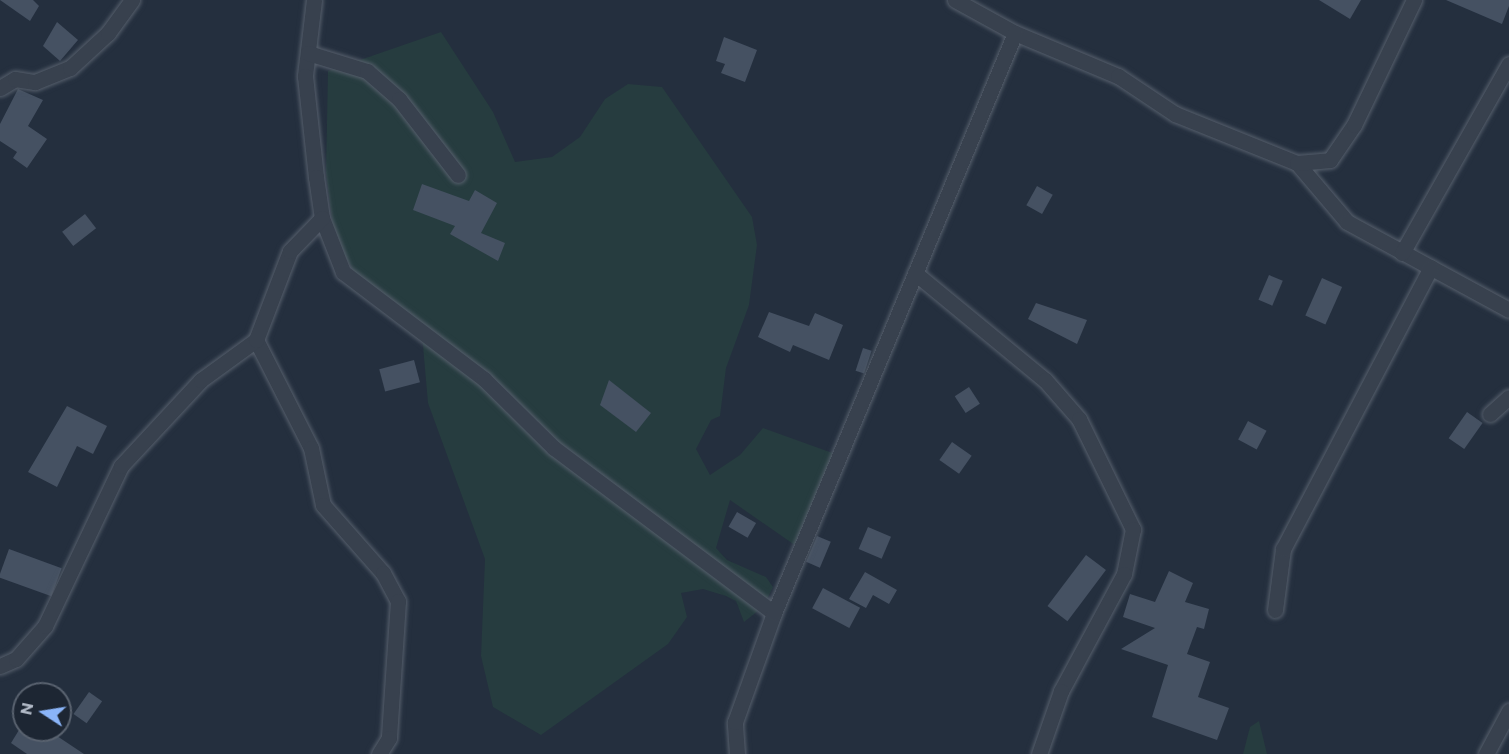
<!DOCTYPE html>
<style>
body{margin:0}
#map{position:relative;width:1509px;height:754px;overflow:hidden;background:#242f3e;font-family:Commissioner,sans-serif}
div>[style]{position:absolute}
.green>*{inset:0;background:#263c3f}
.building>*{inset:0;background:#455162;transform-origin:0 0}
.roads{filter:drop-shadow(0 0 2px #565f6c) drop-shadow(0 0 2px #565f6c)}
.minor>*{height:15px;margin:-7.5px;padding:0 7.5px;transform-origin:7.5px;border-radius:7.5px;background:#38414e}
span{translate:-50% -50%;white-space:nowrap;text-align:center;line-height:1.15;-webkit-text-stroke:6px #1d2633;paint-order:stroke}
.north{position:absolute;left:12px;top:682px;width:60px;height:60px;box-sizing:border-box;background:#1d2633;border:2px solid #59626f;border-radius:50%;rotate:282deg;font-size:16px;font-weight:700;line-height:24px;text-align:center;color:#b4bcc9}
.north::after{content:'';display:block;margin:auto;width:21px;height:27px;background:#8ab4f8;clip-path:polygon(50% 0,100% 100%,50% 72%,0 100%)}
</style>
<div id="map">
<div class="green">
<i style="clip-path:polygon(441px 32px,493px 112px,515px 162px,552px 157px,580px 137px,605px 99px,628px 84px,662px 87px,752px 217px,757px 245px,749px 305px,726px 368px,720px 416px,711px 420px,696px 449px,710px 475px,740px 455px,763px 428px,838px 455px,799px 548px,730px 500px,716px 548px,727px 560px,766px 577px,773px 587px,763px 607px,744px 622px,736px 601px,726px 596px,703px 589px,681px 593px,687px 617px,668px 644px,541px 735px,493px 707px,481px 656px,485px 559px,428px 403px,421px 323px,356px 276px,334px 236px,326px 173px,328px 71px)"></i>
<i style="clip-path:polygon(1259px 721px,1267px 754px,1243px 754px,1250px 727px)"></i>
</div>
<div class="building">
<i style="clip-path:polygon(0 0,33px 0,39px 6px,30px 21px)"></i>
<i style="clip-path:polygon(1319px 0,1361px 0,1350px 19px)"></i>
<i style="clip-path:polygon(1446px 0,1509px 0,1509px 6px,1502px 24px)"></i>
<i style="clip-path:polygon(57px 22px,78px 40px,60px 61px,43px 46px)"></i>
<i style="clip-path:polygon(724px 37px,757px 50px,745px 82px,721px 73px,725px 64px,716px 61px)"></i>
<i style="clip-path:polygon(18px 89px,43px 100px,28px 126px,47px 139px,27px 168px,13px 158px,17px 152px,0 141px,0 124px)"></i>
<i style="clip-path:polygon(422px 184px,469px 201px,475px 190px,497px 203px,481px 233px,505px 243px,498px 261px,450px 234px,455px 226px,413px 210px)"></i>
<i style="left:1037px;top:186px;width:18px;height:22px;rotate:29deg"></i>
<i style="left:85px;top:214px;width:18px;height:29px;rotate:52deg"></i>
<i style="left:1269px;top:275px;width:15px;height:27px;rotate:23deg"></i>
<i style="left:1322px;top:278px;width:22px;height:41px;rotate:24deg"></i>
<i style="clip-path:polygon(1036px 303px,1087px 320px,1077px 344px,1028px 319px)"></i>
<i style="clip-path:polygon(769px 312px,809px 326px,815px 313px,843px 325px,829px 360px,793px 345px,790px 352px,758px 337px)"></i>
<i style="left:863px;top:348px;width:9px;height:24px;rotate:18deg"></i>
<i style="left:414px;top:360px;width:23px;height:36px;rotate:75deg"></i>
<i style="clip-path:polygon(609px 380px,651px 413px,636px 432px,600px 405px)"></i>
<i style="left:969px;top:387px;width:20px;height:17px;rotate:57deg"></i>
<i style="clip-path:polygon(67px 406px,107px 426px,93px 454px,77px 446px,57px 487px,28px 472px)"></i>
<i style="left:1467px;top:412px;width:19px;height:32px;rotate:35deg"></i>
<i style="left:1248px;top:421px;width:21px;height:21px;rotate:28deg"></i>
<i style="left:952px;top:442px;width:24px;height:22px;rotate:35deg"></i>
<i style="left:737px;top:512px;width:22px;height:17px;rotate:30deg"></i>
<i style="left:868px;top:527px;width:25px;height:24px;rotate:23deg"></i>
<i style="left:817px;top:536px;width:15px;height:28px;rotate:23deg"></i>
<i style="left:9px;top:549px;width:56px;height:30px;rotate:20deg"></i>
<i style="left:1086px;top:555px;width:25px;height:64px;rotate:37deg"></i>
<i style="clip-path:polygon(1169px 571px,1193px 583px,1185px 602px,1209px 609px,1204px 629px,1197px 627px,1187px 654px,1210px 662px,1198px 697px,1229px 708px,1217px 740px,1152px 717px,1168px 665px,1121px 649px,1155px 628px,1123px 617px,1130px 594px,1155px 602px)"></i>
<i style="clip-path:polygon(865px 572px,897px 590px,889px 604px,873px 595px,866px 608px,849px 599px)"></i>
<i style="left:823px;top:588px;width:42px;height:23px;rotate:28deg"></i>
<i style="left:89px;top:692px;width:16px;height:27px;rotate:35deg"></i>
<i style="clip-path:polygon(19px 730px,48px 730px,84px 754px,27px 754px,11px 743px)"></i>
</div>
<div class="roads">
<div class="minor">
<i style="left:314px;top:0;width:77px;rotate:96.8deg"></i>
<i style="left:305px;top:76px;width:102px;rotate:83.8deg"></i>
<i style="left:316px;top:177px;width:41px;rotate:81.7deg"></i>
<i style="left:322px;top:218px;width:58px;rotate:68.7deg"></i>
<i style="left:343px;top:272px;width:177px;rotate:37.2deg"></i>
<i style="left:484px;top:379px;width:98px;rotate:44.6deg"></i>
<i style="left:554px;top:448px;width:275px;rotate:36.9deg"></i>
<i style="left:955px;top:0;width:68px;rotate:28.8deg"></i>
<i style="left:1015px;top:33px;width:112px;rotate:22.7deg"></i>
<i style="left:1118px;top:76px;width:69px;rotate:33.7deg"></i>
<i style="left:1175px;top:114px;width:131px;rotate:21.9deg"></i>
<i style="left:1297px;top:163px;width:77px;rotate:49.7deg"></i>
<i style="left:1347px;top:222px;width:184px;rotate:28.5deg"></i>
<i style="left:308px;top:53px;width:62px;rotate:17deg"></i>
<i style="left:367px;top:71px;width:43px;rotate:41.2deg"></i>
<i style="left:399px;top:99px;width:96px;rotate:52.2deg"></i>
<i style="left:0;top:88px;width:17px;rotate:-31deg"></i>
<i style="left:15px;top:79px;width:20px;rotate:9deg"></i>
<i style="left:35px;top:82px;width:38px;rotate:-22deg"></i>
<i style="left:70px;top:68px;width:52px;rotate:-42.6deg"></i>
<i style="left:108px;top:33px;width:41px;rotate:-54deg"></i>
<i style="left:1297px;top:163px;width:33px;rotate:-5deg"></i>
<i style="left:1330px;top:160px;width:42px;rotate:-55.6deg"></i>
<i style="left:1354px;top:125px;width:139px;rotate:-64.4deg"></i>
<i style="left:1402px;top:253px;width:217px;rotate:-60.5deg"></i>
<i style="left:915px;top:273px;width:168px;rotate:39.5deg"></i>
<i style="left:1045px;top:380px;width:52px;rotate:48.9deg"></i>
<i style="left:1079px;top:419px;width:123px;rotate:63.9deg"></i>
<i style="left:1133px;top:529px;width:46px;rotate:101.3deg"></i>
<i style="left:1124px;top:574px;width:133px;rotate:118.3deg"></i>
<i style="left:1061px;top:691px;width:67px;rotate:109.2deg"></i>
<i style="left:256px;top:340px;width:121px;rotate:63deg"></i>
<i style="left:311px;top:448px;width:58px;rotate:78.1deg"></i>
<i style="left:323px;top:505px;width:91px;rotate:48.6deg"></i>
<i style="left:383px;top:573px;width:32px;rotate:62deg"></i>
<i style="left:398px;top:601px;width:137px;rotate:93.8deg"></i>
<i style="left:389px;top:738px;width:19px;rotate:122deg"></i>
<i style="left:1490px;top:414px;width:25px;rotate:-42deg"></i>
<i style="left:1275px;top:610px;width:62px;rotate:-82.5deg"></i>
<i style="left:1283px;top:549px;width:318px;rotate:-62.3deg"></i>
<i style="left:0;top:666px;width:17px;rotate:-24deg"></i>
<i style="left:16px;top:659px;width:44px;rotate:-48.7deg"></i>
<i style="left:45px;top:626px;width:177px;rotate:-64.6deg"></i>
<i style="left:121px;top:466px;width:117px;rotate:-47.1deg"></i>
<i style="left:201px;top:380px;width:68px;rotate:-36deg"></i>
<i style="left:256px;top:340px;width:95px;rotate:-69.1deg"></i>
<i style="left:290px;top:251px;width:46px;rotate:-45.9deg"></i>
<i style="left:737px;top:754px;width:32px;rotate:-94deg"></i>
<i style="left:735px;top:722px;width:116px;rotate:-70.3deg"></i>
<i style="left:774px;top:613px;width:628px;rotate:-67.44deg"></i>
<i style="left:1486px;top:754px;width:49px;rotate:-61.9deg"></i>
</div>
</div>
<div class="north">N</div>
</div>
